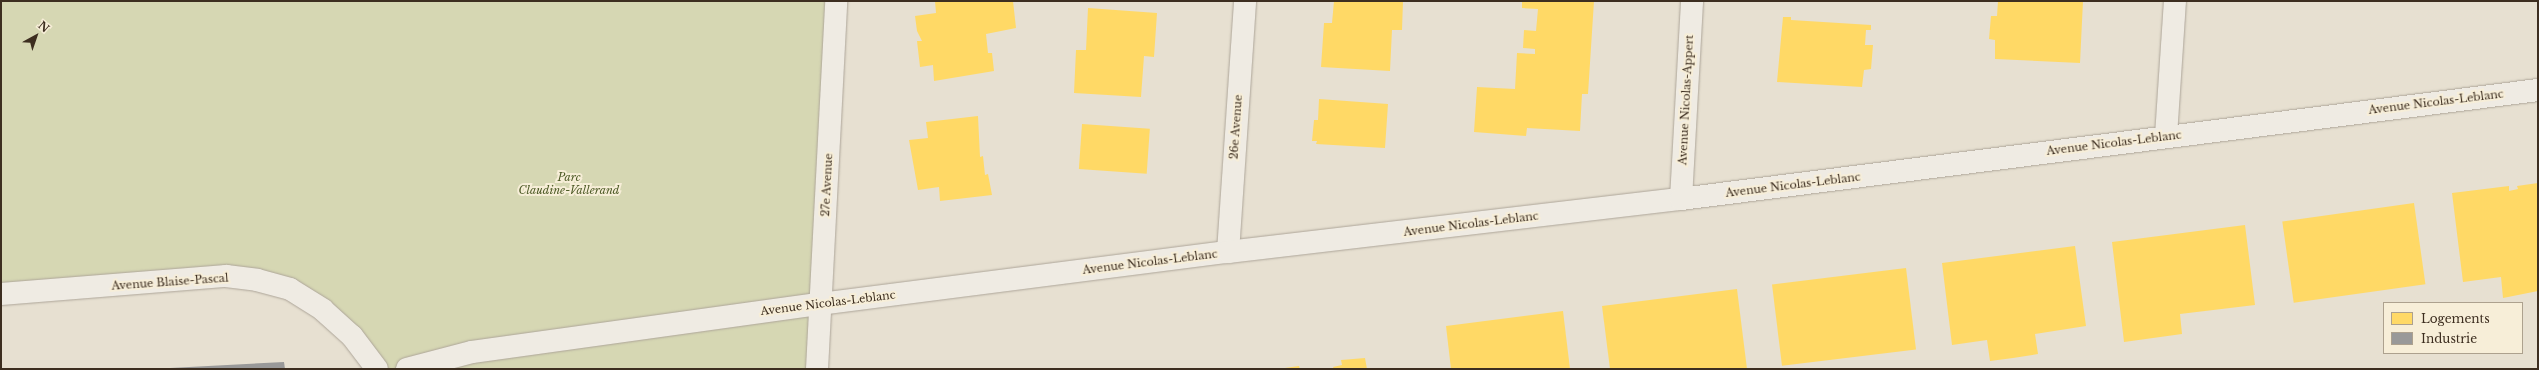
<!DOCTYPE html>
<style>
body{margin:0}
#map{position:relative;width:2539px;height:370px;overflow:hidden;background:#e7e0d1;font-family:"Libre Baskerville",serif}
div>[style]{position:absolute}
.green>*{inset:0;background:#d6d7b3}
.homes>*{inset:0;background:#ffd966;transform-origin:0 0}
.industry>*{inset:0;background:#999}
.roads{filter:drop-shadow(0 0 1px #ada599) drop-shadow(0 0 1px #ada599)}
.street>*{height:22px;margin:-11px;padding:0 11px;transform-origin:11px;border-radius:11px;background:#efebe3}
span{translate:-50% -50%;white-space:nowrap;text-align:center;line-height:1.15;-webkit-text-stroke:4px #f7eed8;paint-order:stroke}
.street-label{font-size:11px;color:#3d2e20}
.park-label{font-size:11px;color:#4d5a26;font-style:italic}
.frame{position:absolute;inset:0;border:2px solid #3d2e20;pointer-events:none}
.legend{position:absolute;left:2383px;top:302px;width:140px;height:52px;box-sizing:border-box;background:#f7eed8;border:1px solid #ada18e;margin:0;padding:5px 7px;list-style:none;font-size:12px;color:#3d2e20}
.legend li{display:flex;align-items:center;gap:8px;height:20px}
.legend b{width:20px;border:1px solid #ada18e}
.north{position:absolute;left:16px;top:16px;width:40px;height:40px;-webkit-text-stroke:3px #f7eed8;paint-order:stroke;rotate:40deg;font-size:11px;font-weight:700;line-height:16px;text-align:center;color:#3d2e20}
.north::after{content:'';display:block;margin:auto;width:14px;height:18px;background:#3d2e20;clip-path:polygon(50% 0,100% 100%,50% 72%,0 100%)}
</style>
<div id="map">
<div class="green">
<i style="clip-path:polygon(1px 1px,837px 1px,819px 369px,374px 369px,290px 289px,257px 280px,1px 294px)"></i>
</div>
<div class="homes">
<i style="clip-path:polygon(935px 1px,1013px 1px,1016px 28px,986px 34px,988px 53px,992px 53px,994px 71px,934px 81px,933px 65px,920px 67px,917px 41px,922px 41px,917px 31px,915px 16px,936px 13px)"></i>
<i style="clip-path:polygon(1334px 1px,1403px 1px,1402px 30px,1392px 30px,1390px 71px,1321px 67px,1324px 23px,1332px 23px)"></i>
<i style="clip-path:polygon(1522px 1px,1594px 1px,1588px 94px,1582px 94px,1580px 131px,1527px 128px,1526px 136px,1474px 132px,1477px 87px,1515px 89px,1517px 53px,1535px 54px,1535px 49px,1523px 48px,1524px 30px,1536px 31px,1538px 9px,1522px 8px)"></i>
<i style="clip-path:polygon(1998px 1px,2083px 1px,2080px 63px,1995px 59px,1995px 40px,1989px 39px,1991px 16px,1997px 16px)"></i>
<i style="clip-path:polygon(1088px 8px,1157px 13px,1154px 57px,1144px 56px,1141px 97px,1074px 93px,1076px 50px,1086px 50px)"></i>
<i style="clip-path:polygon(1783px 17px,1791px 17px,1791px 20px,1871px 25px,1871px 30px,1866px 30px,1865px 45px,1873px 45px,1871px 69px,1864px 70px,1862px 87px,1777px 82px)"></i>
<i style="clip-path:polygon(1319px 99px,1388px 104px,1385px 148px,1316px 144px,1317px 141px,1312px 141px,1314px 120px,1318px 120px)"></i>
<i style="clip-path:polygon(978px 116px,980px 157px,983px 156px,985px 175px,988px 174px,992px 195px,940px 201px,939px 187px,918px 190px,909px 140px,928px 138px,926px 122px)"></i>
<i style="left:1082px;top:124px;width:68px;height:45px;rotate:4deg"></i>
<i style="clip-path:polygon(2538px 183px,2538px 291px,2503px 298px,2501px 277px,2463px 282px,2452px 193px,2509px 186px,2509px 191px,2518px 189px,2517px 186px)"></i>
<i style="left:2414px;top:203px;width:82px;height:133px;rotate:82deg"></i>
<i style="clip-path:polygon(2245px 225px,2255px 305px,2180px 314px,2182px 334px,2124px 342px,2112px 242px)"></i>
<i style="clip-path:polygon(2075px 246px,2086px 326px,2035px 334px,2038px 354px,2013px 358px,1990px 361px,1987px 340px,1952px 345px,1942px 263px)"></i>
<i style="left:1906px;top:268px;width:82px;height:135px;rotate:83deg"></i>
<i style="clip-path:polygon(1737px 289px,1747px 369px,1610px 369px,1602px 306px)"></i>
<i style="clip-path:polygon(1563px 311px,1570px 369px,1451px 369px,1446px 326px)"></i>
<i style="clip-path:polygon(1365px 358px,1367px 369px,1334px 369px,1333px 367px,1342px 365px,1341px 360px)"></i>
<i style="clip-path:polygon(1299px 366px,1300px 369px,1285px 369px,1285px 368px)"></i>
</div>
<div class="industry">
<i style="clip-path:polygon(284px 362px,285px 369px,170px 369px,170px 368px)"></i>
</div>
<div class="roads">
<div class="street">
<i style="left:2166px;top:136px;width:135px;rotate:-86.2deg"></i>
<i style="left:1681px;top:199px;width:198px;rotate:-86.8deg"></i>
<i style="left:1228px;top:252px;width:252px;rotate:-86.1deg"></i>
<i style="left:1px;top:294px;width:226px;rotate:-4.6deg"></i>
<i style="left:226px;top:276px;width:31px;rotate:7deg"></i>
<i style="left:257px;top:280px;width:34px;rotate:15deg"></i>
<i style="left:290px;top:289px;width:39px;rotate:32deg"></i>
<i style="left:323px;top:310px;width:39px;rotate:42deg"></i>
<i style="left:352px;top:336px;width:41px;rotate:52.9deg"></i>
<i style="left:407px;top:369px;width:67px;rotate:-14.7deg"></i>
<i style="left:472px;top:352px;width:351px;rotate:-7.9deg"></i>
<i style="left:820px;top:304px;width:411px;rotate:-7.3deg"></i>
<i style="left:1228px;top:252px;width:456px;rotate:-6.7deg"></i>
<i style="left:1681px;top:199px;width:864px;rotate:-7.25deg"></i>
<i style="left:817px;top:369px;width:368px;rotate:-87deg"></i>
</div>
</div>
<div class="street-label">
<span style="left:1686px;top:100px;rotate:-87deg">Avenue Nicolas-Appert</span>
<span style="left:2436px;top:102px;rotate:-7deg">Avenue Nicolas-Leblanc</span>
<span style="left:1236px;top:127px;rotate:-86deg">26e Avenue</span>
<span style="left:2114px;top:143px;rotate:-7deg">Avenue Nicolas-Leblanc</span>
<span style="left:827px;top:185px;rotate:-87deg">27e Avenue</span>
<span style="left:1793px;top:185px;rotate:-7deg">Avenue Nicolas-Leblanc</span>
<span style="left:1471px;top:224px;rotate:-7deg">Avenue Nicolas-Leblanc</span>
<span style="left:1150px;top:262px;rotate:-7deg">Avenue Nicolas-Leblanc</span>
<span style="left:170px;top:282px;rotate:-4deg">Avenue Blaise-Pascal</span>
<span style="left:828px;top:303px;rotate:-7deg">Avenue Nicolas-Leblanc</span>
</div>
<div class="park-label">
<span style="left:569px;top:184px">Parc<br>Claudine-Vallerand</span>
</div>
<div class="frame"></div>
<ul class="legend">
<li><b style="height:11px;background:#ffd966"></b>Logements</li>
<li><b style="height:11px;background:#999"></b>Industrie</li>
</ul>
<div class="north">N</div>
</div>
